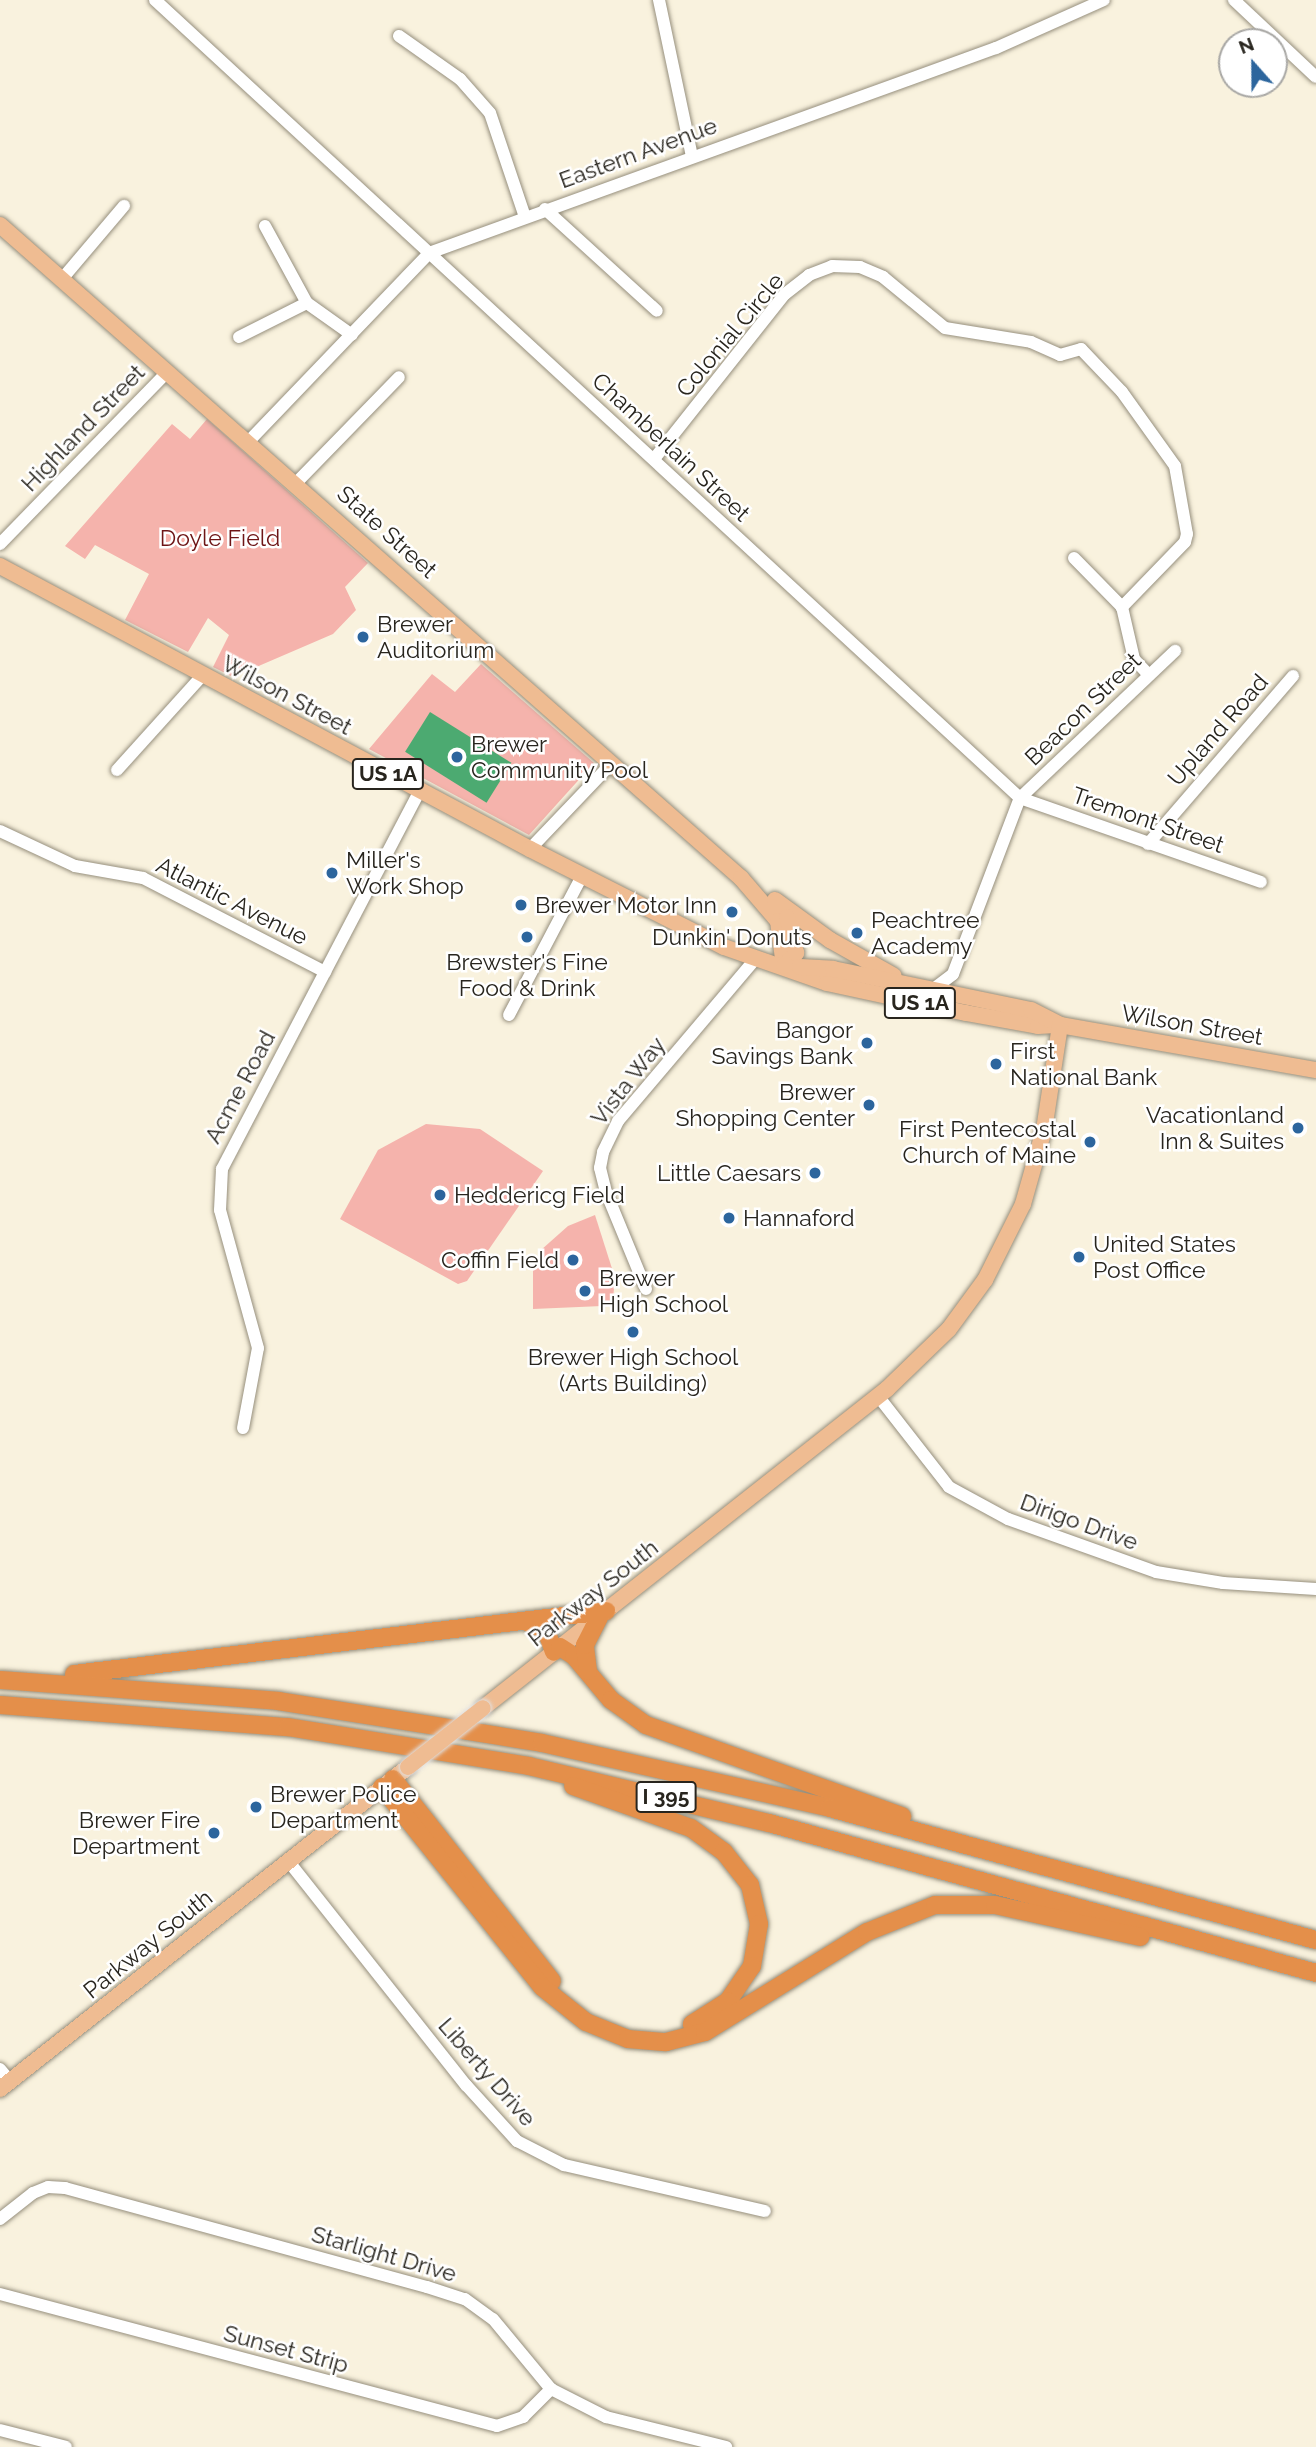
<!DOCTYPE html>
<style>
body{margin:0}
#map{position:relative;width:1316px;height:2447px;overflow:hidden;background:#f9f2de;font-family:Raleway,sans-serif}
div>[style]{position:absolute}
.green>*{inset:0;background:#f5b3ac}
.water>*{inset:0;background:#4caa71;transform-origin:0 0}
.roads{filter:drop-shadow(0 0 2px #968f7d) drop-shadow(0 0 2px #968f7d)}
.minor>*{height:12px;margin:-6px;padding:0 6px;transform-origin:6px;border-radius:6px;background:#fff}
.major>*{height:16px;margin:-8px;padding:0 8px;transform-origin:8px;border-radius:8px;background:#efbc92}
.highway>*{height:18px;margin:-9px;padding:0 9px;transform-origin:9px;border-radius:9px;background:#e48f4a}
.bridges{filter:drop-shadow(0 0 2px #e1e0e0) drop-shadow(0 0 2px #e1e0e0)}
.major-bridge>*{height:16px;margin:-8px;padding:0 8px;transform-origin:8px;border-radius:8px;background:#efbc92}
.dots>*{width:19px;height:19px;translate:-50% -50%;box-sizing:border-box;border:4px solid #fff;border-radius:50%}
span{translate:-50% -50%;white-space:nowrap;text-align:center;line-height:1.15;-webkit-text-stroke:5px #fff;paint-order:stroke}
.shield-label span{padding:2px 5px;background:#fff;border:2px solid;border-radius:5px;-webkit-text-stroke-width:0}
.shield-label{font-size:21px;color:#28251e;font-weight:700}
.street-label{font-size:23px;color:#28251e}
.park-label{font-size:23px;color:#6e1516}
.poi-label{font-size:23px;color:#28251e}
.left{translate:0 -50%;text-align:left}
.right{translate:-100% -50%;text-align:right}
.north{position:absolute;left:1218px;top:28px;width:70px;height:70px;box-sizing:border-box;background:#fff;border:2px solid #a9a8a5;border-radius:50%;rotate:339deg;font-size:19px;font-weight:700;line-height:28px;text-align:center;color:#28251e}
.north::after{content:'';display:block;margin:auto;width:24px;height:32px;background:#2c659d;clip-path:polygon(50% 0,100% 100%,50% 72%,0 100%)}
</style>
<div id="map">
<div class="green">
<i style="clip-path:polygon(207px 419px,368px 563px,345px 587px,356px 610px,333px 634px,233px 677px,213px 667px,229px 635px,208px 618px,188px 652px,125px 620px,149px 574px,95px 545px,85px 559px,65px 546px,172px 424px,190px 439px)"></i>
<i style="clip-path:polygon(481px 664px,594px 763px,529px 835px,369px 749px,432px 674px,455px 692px)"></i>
<i style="clip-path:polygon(426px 1124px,480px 1129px,543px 1171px,467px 1281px,458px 1284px,340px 1219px,378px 1150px)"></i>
<i style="clip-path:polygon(595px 1215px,615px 1278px,613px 1299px,602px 1306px,533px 1309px,533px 1271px,541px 1250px,568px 1226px)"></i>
</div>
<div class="water">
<i style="left:430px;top:712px;width:96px;height:47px;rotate:32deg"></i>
</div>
<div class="roads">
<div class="minor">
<i style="left:155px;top:0;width:1177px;rotate:42.69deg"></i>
<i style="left:1020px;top:798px;width:255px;rotate:19.2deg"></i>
<i style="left:659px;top:0;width:159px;rotate:78.1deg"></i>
<i style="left:1234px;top:0;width:112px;rotate:43.2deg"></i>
<i style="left:399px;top:36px;width:75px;rotate:35.2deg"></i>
<i style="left:460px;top:79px;width:45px;rotate:48.6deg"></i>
<i style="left:490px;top:113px;width:110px;rotate:71.4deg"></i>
<i style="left:545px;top:209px;width:151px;rotate:42.3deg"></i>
<i style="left:265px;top:226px;width:88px;rotate:61.4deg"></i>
<i style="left:307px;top:303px;width:55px;rotate:35.4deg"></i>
<i style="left:62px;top:279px;width:96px;rotate:-49.7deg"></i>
<i style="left:239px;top:337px;width:76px;rotate:-26.6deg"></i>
<i style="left:249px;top:441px;width:260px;rotate:-46.2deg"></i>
<i style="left:429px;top:253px;width:603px;rotate:-19.88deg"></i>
<i style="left:996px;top:48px;width:118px;rotate:-24deg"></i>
<i style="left:654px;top:459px;width:211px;rotate:-51.6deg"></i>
<i style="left:785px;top:294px;width:31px;rotate:-38deg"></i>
<i style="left:809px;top:275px;width:25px;rotate:-21deg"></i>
<i style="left:832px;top:266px;width:28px;rotate:2deg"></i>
<i style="left:860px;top:267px;width:25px;rotate:23deg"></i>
<i style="left:883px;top:277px;width:80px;rotate:39.4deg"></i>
<i style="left:945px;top:328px;width:87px;rotate:9.2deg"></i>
<i style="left:1031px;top:342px;width:32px;rotate:24deg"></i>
<i style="left:1060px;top:355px;width:22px;rotate:-16deg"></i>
<i style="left:1081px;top:349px;width:59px;rotate:46.4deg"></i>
<i style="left:1122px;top:392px;width:91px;rotate:54.4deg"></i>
<i style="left:1175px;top:466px;width:69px;rotate:80deg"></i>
<i style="left:1187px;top:534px;width:8px;rotate:104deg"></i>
<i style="left:1185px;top:542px;width:91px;rotate:134.1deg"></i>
<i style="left:297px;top:482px;width:146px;rotate:-45.8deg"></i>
<i style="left:0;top:544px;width:240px;rotate:-45.8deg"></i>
<i style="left:1074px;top:558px;width:69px;rotate:45.6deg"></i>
<i style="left:1122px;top:607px;width:53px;rotate:77deg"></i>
<i style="left:1134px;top:659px;width:22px;rotate:47deg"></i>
<i style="left:117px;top:770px;width:127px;rotate:-47.9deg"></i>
<i style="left:0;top:831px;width:83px;rotate:25deg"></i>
<i style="left:75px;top:866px;width:69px;rotate:10deg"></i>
<i style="left:143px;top:878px;width:205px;rotate:27.3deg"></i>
<i style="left:1148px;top:844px;width:222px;rotate:-49.2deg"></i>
<i style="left:530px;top:849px;width:119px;rotate:-46.4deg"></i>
<i style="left:932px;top:990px;width:26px;rotate:-37deg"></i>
<i style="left:953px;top:974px;width:188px;rotate:-69.2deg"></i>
<i style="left:1020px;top:798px;width:214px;rotate:-43.5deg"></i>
<i style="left:509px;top:1015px;width:157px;rotate:-62.3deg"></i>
<i style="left:646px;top:1289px;width:105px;rotate:-112.4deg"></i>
<i style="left:606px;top:1192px;width:25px;rotate:-104deg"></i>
<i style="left:600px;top:1168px;width:16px;rotate:-79deg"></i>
<i style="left:603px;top:1152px;width:34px;rotate:-64deg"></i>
<i style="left:618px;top:1121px;width:214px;rotate:-49.7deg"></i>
<i style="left:878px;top:1396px;width:115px;rotate:52deg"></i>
<i style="left:949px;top:1487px;width:67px;rotate:28.5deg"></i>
<i style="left:1008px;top:1519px;width:157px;rotate:19.7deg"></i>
<i style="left:1156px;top:1572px;width:68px;rotate:9.3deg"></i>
<i style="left:1223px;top:1583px;width:93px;rotate:3.7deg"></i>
<i style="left:243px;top:1428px;width:81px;rotate:-79.4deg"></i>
<i style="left:258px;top:1348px;width:143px;rotate:-105.4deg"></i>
<i style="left:220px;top:1210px;width:41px;rotate:-87.2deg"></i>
<i style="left:222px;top:1169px;width:427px;rotate:-62.4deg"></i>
<i style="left:289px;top:1862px;width:285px;rotate:51.6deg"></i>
<i style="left:466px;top:2085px;width:76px;rotate:47.7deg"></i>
<i style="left:517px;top:2141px;width:53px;rotate:27.1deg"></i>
<i style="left:564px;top:2165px;width:206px;rotate:12.9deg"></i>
<i style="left:0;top:2069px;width:16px;rotate:50deg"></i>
<i style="left:0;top:2219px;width:42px;rotate:-38.2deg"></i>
<i style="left:33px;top:2193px;width:16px;rotate:-22deg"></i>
<i style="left:48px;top:2187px;width:17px;rotate:3deg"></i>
<i style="left:65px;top:2188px;width:375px;rotate:15.3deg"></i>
<i style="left:427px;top:2287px;width:40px;rotate:18deg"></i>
<i style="left:465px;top:2299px;width:34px;rotate:36deg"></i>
<i style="left:493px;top:2319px;width:91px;rotate:50.4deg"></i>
<i style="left:551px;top:2389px;width:62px;rotate:27deg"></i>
<i style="left:606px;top:2417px;width:124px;rotate:14deg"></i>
<i style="left:0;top:2294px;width:514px;rotate:14.87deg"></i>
<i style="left:497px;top:2426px;width:28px;rotate:-19deg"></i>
<i style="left:523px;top:2417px;width:40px;rotate:-45deg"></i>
<i style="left:0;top:2430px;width:68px;rotate:14.4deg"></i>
</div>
<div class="major">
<i style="left:0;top:225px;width:988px;rotate:41.39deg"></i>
<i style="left:741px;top:878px;width:57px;rotate:49.3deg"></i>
<i style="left:778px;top:921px;width:45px;rotate:82.4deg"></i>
<i style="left:0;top:566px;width:601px;rotate:28.1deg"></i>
<i style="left:530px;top:849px;width:217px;rotate:26.8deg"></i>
<i style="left:724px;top:947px;width:109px;rotate:19.3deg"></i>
<i style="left:827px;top:983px;width:142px;rotate:12.2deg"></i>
<i style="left:966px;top:1013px;width:73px;rotate:10.2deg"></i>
<i style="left:1038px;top:1026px;width:22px;rotate:-3deg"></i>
<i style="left:1060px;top:1025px;width:260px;rotate:10deg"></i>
<i style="left:775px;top:900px;width:68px;rotate:36deg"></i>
<i style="left:830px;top:940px;width:73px;rotate:29.4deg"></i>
<i style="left:784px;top:966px;width:18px;rotate:-47deg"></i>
<i style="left:796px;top:953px;width:37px;rotate:-104deg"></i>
<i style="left:800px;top:967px;width:33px;rotate:3deg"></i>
<i style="left:833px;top:969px;width:202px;rotate:11.7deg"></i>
<i style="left:1031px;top:1010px;width:33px;rotate:27deg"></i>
<i style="left:483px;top:1708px;width:515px;rotate:-38.29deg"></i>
<i style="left:887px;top:1389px;width:86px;rotate:-44.1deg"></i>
<i style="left:949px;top:1329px;width:61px;rotate:-53.7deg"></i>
<i style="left:985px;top:1280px;width:85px;rotate:-63.4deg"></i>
<i style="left:1023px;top:1204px;width:77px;rotate:-74.2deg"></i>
<i style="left:1044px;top:1130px;width:106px;rotate:-81.3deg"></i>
<i style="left:0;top:2089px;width:520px;rotate:-38.28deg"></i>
</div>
<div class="highway">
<i style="left:527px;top:1622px;width:21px;rotate:23deg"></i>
<i style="left:546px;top:1630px;width:23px;rotate:70deg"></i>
<i style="left:560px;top:1647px;width:17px;rotate:33deg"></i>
<i style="left:574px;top:1656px;width:57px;rotate:49.9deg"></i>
<i style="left:611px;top:1700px;width:43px;rotate:35.5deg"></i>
<i style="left:646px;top:1725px;width:272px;rotate:19.6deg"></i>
<i style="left:588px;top:1671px;width:26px;rotate:-97deg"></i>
<i style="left:585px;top:1645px;width:31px;rotate:-63deg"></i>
<i style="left:74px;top:1674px;width:536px;rotate:-6.75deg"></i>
<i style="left:0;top:1680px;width:279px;rotate:4.3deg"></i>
<i style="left:278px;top:1701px;width:267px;rotate:9deg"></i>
<i style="left:542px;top:1743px;width:295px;rotate:12.7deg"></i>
<i style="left:830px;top:1808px;width:504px;rotate:15.2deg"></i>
<i style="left:0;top:1705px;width:289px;rotate:4.4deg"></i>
<i style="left:288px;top:1727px;width:244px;rotate:9.2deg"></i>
<i style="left:529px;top:1766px;width:247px;rotate:13.4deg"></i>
<i style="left:769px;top:1823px;width:567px;rotate:15.33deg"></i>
<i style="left:393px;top:1779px;width:257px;rotate:51.8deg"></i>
<i style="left:573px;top:1786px;width:125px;rotate:19.6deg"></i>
<i style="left:691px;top:1828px;width:41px;rotate:36deg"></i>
<i style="left:724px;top:1852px;width:42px;rotate:51.8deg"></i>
<i style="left:750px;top:1885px;width:40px;rotate:77deg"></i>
<i style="left:759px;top:1924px;width:43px;rotate:99.5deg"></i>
<i style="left:752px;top:1966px;width:42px;rotate:124.4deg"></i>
<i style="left:728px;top:2001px;width:43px;rotate:147.4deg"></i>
<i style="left:382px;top:1787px;width:256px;rotate:51.3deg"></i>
<i style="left:542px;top:1987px;width:56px;rotate:38.5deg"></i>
<i style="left:586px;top:2022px;width:45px;rotate:22deg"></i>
<i style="left:628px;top:2039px;width:38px;rotate:5deg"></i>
<i style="left:666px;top:2042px;width:40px;rotate:-14.4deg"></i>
<i style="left:705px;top:2032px;width:190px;rotate:-31.7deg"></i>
<i style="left:867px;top:1932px;width:73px;rotate:-21.7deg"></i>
<i style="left:935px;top:1905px;width:60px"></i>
<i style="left:995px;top:1905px;width:149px;rotate:12.4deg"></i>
</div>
</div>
<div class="bridges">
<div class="major-bridge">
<i style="left:408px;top:1767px;width:95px;rotate:-38.2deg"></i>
</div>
</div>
<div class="dots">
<i style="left:363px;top:637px;background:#2c659d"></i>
<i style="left:457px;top:757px;background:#2c659d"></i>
<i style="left:332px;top:873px;background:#2c659d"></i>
<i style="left:521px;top:905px;background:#2c659d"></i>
<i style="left:732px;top:912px;background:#2c659d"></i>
<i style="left:857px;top:933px;background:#2c659d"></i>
<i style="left:527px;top:937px;background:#2c659d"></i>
<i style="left:867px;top:1043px;background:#2c659d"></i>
<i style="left:996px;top:1064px;background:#2c659d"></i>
<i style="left:869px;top:1105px;background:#2c659d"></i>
<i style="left:1298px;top:1128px;background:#2c659d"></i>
<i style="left:1090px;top:1142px;background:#2c659d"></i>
<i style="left:815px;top:1173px;background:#2c659d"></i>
<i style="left:440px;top:1195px;background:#2c659d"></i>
<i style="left:729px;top:1218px;background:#2c659d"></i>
<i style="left:1079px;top:1257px;background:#2c659d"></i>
<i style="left:573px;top:1260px;background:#2c659d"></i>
<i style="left:585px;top:1291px;background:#2c659d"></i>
<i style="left:633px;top:1332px;background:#2c659d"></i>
<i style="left:256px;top:1807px;background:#2c659d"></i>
<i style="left:214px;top:1833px;background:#2c659d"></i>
</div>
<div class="shield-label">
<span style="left:388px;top:774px">US 1A</span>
<span style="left:920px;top:1003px">US 1A</span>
<span style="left:666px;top:1797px">I 395</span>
</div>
<div class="street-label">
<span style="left:638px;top:153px;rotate:-20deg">Eastern Avenue</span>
<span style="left:730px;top:335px;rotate:-50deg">Colonial Circle</span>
<span style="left:83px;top:428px;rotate:-46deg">Highland Street</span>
<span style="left:671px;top:447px;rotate:43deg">Chamberlain Street</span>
<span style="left:387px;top:532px;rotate:42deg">State Street</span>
<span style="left:287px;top:695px;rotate:28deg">Wilson Street</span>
<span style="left:1083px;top:709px;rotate:-44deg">Beacon Street</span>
<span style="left:1218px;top:730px;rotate:-49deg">Upland Road</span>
<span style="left:1148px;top:820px;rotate:19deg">Tremont Street</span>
<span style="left:232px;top:901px;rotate:27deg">Atlantic Avenue</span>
<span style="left:1192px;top:1025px;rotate:10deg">Wilson Street</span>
<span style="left:628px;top:1081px;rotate:-52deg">Vista Way</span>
<span style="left:240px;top:1087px;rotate:-62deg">Acme Road</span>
<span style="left:1079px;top:1522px;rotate:20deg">Dirigo Drive</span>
<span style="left:593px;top:1593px;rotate:-38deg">Parkway South</span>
<span style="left:148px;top:1944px;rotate:-39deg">Parkway South</span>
<span style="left:487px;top:2072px;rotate:49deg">Liberty Drive</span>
<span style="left:384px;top:2254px;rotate:16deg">Starlight Drive</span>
<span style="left:286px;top:2349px;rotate:15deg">Sunset Strip</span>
</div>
<div class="park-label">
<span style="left:220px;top:538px">Doyle Field</span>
</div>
<div class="poi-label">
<span class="left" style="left:377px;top:637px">Brewer<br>Auditorium</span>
<span class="left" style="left:471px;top:757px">Brewer<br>Community Pool</span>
<span class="left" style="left:346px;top:873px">Miller's<br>Work Shop</span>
<span class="left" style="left:535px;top:905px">Brewer Motor Inn</span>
<span class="left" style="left:871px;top:933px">Peachtree<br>Academy</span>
<span style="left:732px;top:937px">Dunkin' Donuts</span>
<span style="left:527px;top:975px">Brewster's Fine<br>Food &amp; Drink</span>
<span class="right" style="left:853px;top:1043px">Bangor<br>Savings Bank</span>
<span class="left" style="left:1010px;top:1064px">First<br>National Bank</span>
<span class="right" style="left:855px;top:1105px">Brewer<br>Shopping Center</span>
<span class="right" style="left:1284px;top:1128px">Vacationland<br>Inn &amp; Suites</span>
<span class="right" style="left:1076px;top:1142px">First Pentecostal<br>Church of Maine</span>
<span class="right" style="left:801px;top:1173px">Little Caesars</span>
<span class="left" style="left:454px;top:1195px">Heddericg Field</span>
<span class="left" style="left:743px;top:1218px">Hannaford</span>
<span class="left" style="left:1093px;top:1257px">United States<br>Post Office</span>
<span class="right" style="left:559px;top:1260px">Coffin Field</span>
<span class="left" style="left:599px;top:1291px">Brewer<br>High School</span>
<span style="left:633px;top:1370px">Brewer High School<br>(Arts Building)</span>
<span class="left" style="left:270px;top:1807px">Brewer Police<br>Department</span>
<span class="right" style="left:200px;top:1833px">Brewer Fire<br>Department</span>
</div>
<div class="north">N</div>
</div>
